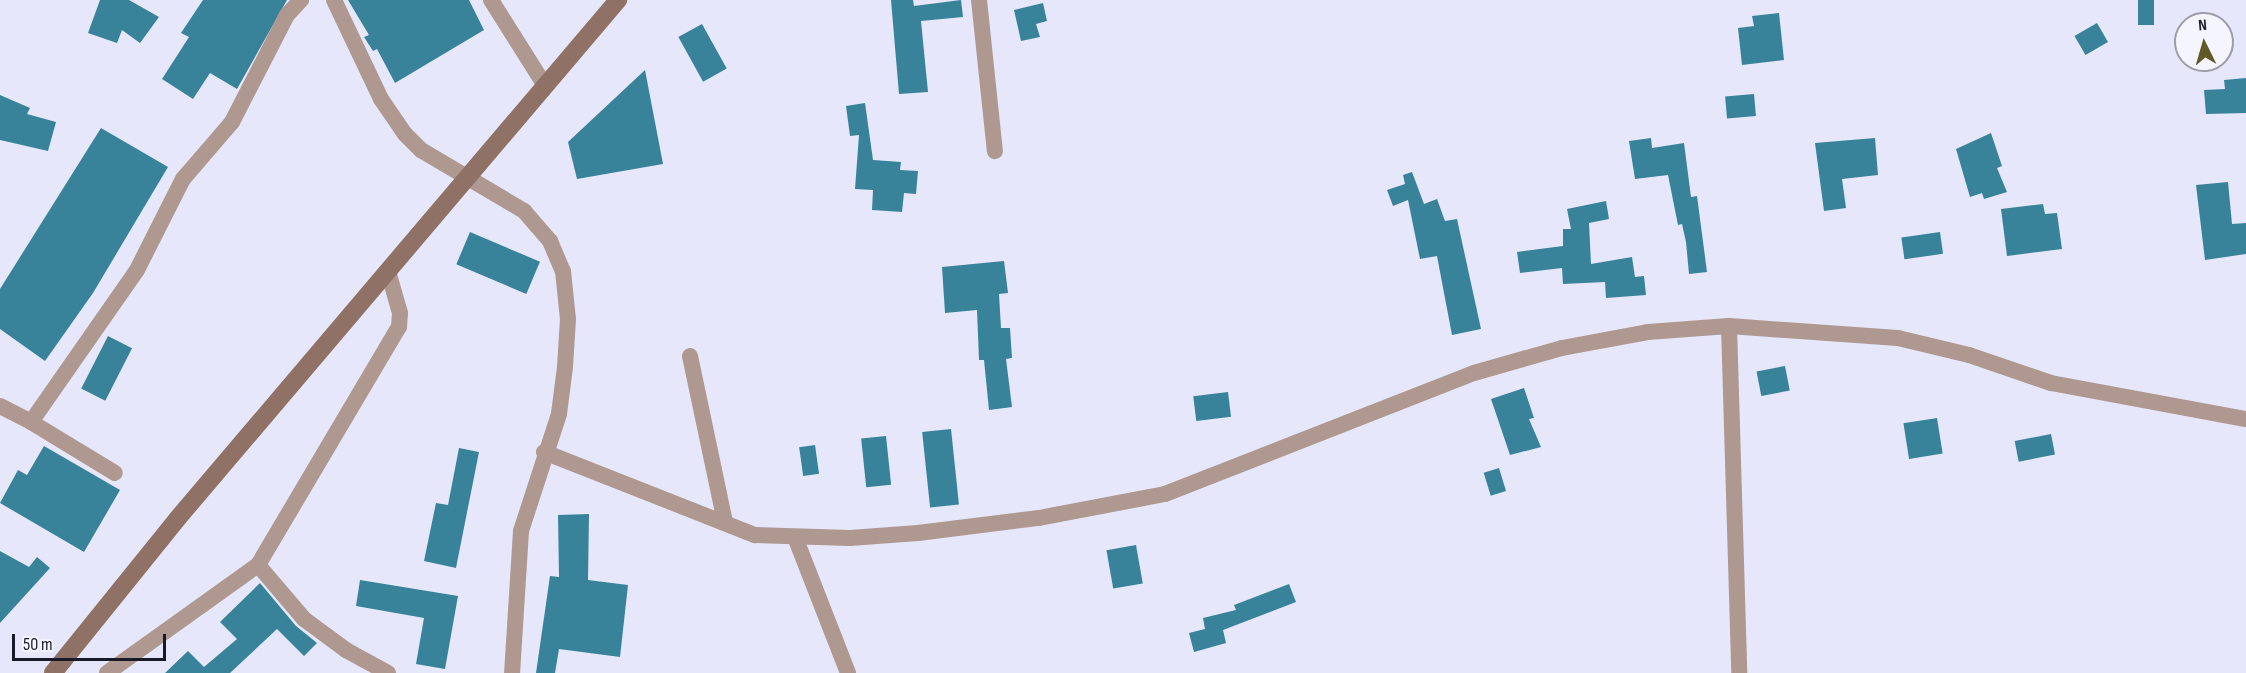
<!DOCTYPE html>
<style>
body{margin:0}
#map{position:relative;width:2246px;height:673px;overflow:hidden;background:#e6e7fa;font-family:"Sofia Sans Condensed",sans-serif}
div>[style]{position:absolute}
.building>*{inset:0;background:#38839a;transform-origin:0 0}
.street>*{height:16px;margin:-8px;padding:0 8px;transform-origin:8px;border-radius:8px;background:#ae9890}
.secondary>*{height:18px;margin:-9px;padding:0 9px;transform-origin:9px;border-radius:9px;background:#907165}
span{translate:-50% -50%;white-space:nowrap;text-align:center;line-height:1.15;-webkit-text-stroke:6px #f5f5ff;paint-order:stroke}
.north{position:absolute;left:2174px;top:12px;width:60px;height:60px;box-sizing:border-box;background:#f5f5ff;border:2px solid #9d9da9;border-radius:50%;rotate:355deg;font-size:16px;font-weight:700;line-height:24px;text-align:center;color:#181929}
.north::after{content:'';display:block;margin:auto;width:21px;height:27px;background:#615a27;clip-path:polygon(50% 0,100% 100%,50% 72%,0 100%)}
.scale{position:absolute;left:12px;top:634px;width:154px;height:27px;box-sizing:border-box;border:3px solid #181929;border-top:0;padding-left:8px;font-size:18px;line-height:21px;white-space:nowrap;color:#181929;-webkit-text-stroke:4px #f5f5ff;paint-order:stroke}
</style>
<div id="map">
<div class="building">
<i style="clip-path:polygon(100px 0,129px 0,159px 17px,140px 43px,122px 30px,117px 43px,88px 33px)"></i>
<i style="clip-path:polygon(203px 0,287px 0,237px 89px,210px 73px,193px 99px,162px 79px,189px 37px,181px 33px)"></i>
<i style="clip-path:polygon(348px 0,469px 0,484px 30px,395px 83px,377px 49px,373px 51px,364px 37px,369px 35px)"></i>
<i style="clip-path:polygon(891px 0,913px 0,914px 6px,961px 0,963px 17px,921px 21px,928px 92px,899px 94px)"></i>
<i style="left:2138px;top:0;width:16px;height:25px"></i>
<i style="clip-path:polygon(1043px 3px,1047px 21px,1036px 24px,1040px 37px,1021px 41px,1014px 10px)"></i>
<i style="clip-path:polygon(1779px 13px,1784px 60px,1742px 65px,1738px 28px,1754px 26px,1752px 16px)"></i>
<i style="left:2097px;top:23px;width:22px;height:26px;rotate:60deg"></i>
<i style="left:702px;top:24px;width:51px;height:27px;rotate:61deg"></i>
<i style="clip-path:polygon(645px 70px,663px 164px,577px 179px,568px 142px)"></i>
<i style="clip-path:polygon(2246px 78px,2246px 113px,2206px 114px,2204px 90px,2225px 89px,2224px 80px)"></i>
<i style="left:1754px;top:94px;width:22px;height:29px;rotate:85deg"></i>
<i style="clip-path:polygon(0 95px,30px 108px,27px 114px,56px 122px,48px 151px,0 140px)"></i>
<i style="clip-path:polygon(865px 103px,873px 160px,901px 162px,900px 170px,918px 171px,916px 194px,904px 193px,902px 212px,872px 210px,873px 190px,855px 189px,859px 135px,850px 136px,846px 106px)"></i>
<i style="clip-path:polygon(101px 128px,168px 167px,93px 293px,45px 361px,0 329px,0 289px)"></i>
<i style="clip-path:polygon(1991px 133px,2002px 166px,1997px 168px,2007px 192px,1984px 199px,1982px 193px,1970px 197px,1956px 149px)"></i>
<i style="clip-path:polygon(1651px 138px,1652px 148px,1684px 143px,1691px 197px,1697px 196px,1707px 272px,1689px 274px,1686px 242px,1682px 224px,1678px 225px,1668px 175px,1635px 179px,1629px 141px)"></i>
<i style="clip-path:polygon(1875px 138px,1878px 175px,1842px 179px,1846px 208px,1824px 211px,1815px 143px)"></i>
<i style="clip-path:polygon(1412px 172px,1424px 204px,1437px 199px,1445px 221px,1457px 219px,1481px 329px,1452px 335px,1437px 256px,1420px 259px,1408px 200px,1393px 206px,1387px 190px,1405px 184px,1403px 175px)"></i>
<i style="clip-path:polygon(2228px 182px,2232px 224px,2246px 223px,2246px 254px,2205px 260px,2196px 185px)"></i>
<i style="clip-path:polygon(1606px 201px,1609px 219px,1589px 223px,1591px 264px,1632px 257px,1635px 277px,1644px 276px,1646px 295px,1606px 298px,1605px 282px,1563px 284px,1562px 268px,1520px 273px,1517px 252px,1563px 246px,1563px 229px,1571px 229px,1567px 209px)"></i>
<i style="clip-path:polygon(2043px 204px,2045px 214px,2057px 213px,2062px 249px,2007px 256px,2001px 209px)"></i>
<i style="left:470px;top:232px;width:76px;height:35px;rotate:23deg"></i>
<i style="left:1940px;top:232px;width:22px;height:39px;rotate:82deg"></i>
<i style="clip-path:polygon(1004px 261px,1008px 293px,999px 294px,1001px 328px,1010px 328px,1012px 358px,1006px 359px,1012px 407px,989px 410px,984px 360px,979px 360px,977px 310px,945px 313px,942px 267px)"></i>
<i style="left:108px;top:336px;width:27px;height:59px;rotate:27deg"></i>
<i style="left:1785px;top:366px;width:25px;height:29px;rotate:79deg"></i>
<i style="clip-path:polygon(1524px 388px,1534px 418px,1529px 419px,1541px 447px,1510px 455px,1491px 399px)"></i>
<i style="left:1228px;top:392px;width:25px;height:35px;rotate:83deg"></i>
<i style="left:1937px;top:418px;width:36px;height:34px;rotate:81deg"></i>
<i style="left:951px;top:429px;width:76px;height:29px;rotate:84deg"></i>
<i style="left:2051px;top:434px;width:21px;height:37px;rotate:79deg"></i>
<i style="left:886px;top:436px;width:49px;height:25px;rotate:84deg"></i>
<i style="left:815px;top:445px;width:29px;height:16px;rotate:82deg"></i>
<i style="clip-path:polygon(44px 446px,120px 490px,84px 552px,0 503px,18px 470px,27px 475px)"></i>
<i style="clip-path:polygon(459px 448px,479px 452px,456px 568px,424px 561px,436px 503px,448px 505px)"></i>
<i style="left:1499px;top:468px;width:24px;height:16px;rotate:73deg"></i>
<i style="clip-path:polygon(589px 514px,588px 580px,628px 585px,620px 657px,559px 649px,555px 673px,536px 673px,550px 576px,559px 577px,558px 515px)"></i>
<i style="left:1136px;top:545px;width:39px;height:30px;rotate:80deg"></i>
<i style="clip-path:polygon(0 551px,29px 567px,37px 557px,50px 568px,0 623px)"></i>
<i style="clip-path:polygon(360px 580px,458px 596px,445px 669px,416px 664px,424px 618px,356px 606px)"></i>
<i style="clip-path:polygon(260px 583px,296px 626px,317px 643px,304px 656px,277px 629px,230px 673px,165px 673px,188px 651px,204px 667px,237px 639px,220px 622px)"></i>
<i style="clip-path:polygon(1289px 584px,1296px 602px,1223px 630px,1226px 643px,1194px 652px,1189px 633px,1205px 629px,1203px 618px,1236px 610px,1234px 605px)"></i>
</div>
<div class="street">
<i style="left:334px;top:0;width:110px;rotate:64.6deg"></i>
<i style="left:381px;top:99px;width:42px;rotate:55.6deg"></i>
<i style="left:405px;top:134px;width:23px;rotate:45deg"></i>
<i style="left:421px;top:150px;width:120px;rotate:30.6deg"></i>
<i style="left:524px;top:211px;width:40px;rotate:49deg"></i>
<i style="left:550px;top:241px;width:33px;rotate:67deg"></i>
<i style="left:563px;top:271px;width:48px;rotate:84.1deg"></i>
<i style="left:568px;top:319px;width:48px;rotate:93.6deg"></i>
<i style="left:565px;top:367px;width:47px;rotate:97.3deg"></i>
<i style="left:559px;top:414px;width:123px;rotate:108deg"></i>
<i style="left:521px;top:531px;width:142px;rotate:93.6deg"></i>
<i style="left:491px;top:0;width:99px;rotate:57.8deg"></i>
<i style="left:979px;top:0;width:152px;rotate:84deg"></i>
<i style="left:1729px;top:326px;width:347px;rotate:88.3deg"></i>
<i style="left:690px;top:356px;width:170px;rotate:78.1deg"></i>
<i style="left:0;top:406px;width:35px;rotate:27deg"></i>
<i style="left:31px;top:422px;width:185px;rotate:-55.1deg"></i>
<i style="left:137px;top:270px;width:102px;rotate:-63.2deg"></i>
<i style="left:183px;top:179px;width:75px;rotate:-49.3deg"></i>
<i style="left:232px;top:122px;width:120px;rotate:-62.8deg"></i>
<i style="left:287px;top:15px;width:21px;rotate:-47deg"></i>
<i style="left:31px;top:422px;width:98px;rotate:31.3deg"></i>
<i style="left:544px;top:452px;width:227px;rotate:21.5deg"></i>
<i style="left:755px;top:535px;width:95px;rotate:1.8deg"></i>
<i style="left:850px;top:538px;width:68px;rotate:-4.2deg"></i>
<i style="left:918px;top:533px;width:122px;rotate:-7.1deg"></i>
<i style="left:1039px;top:518px;width:128px;rotate:-10.8deg"></i>
<i style="left:1165px;top:494px;width:332px;rotate:-21.4deg"></i>
<i style="left:1474px;top:373px;width:91px;rotate:-15.9deg"></i>
<i style="left:1562px;top:348px;width:87px;rotate:-10.5deg"></i>
<i style="left:1648px;top:332px;width:81px;rotate:-4.2deg"></i>
<i style="left:1729px;top:326px;width:169px;rotate:4.1deg"></i>
<i style="left:1898px;top:338px;width:73px;rotate:13.5deg"></i>
<i style="left:1969px;top:355px;width:87px;rotate:18.9deg"></i>
<i style="left:2051px;top:383px;width:198px;rotate:10.5deg"></i>
<i style="left:795px;top:537px;width:146px;rotate:68.7deg"></i>
<i style="left:107px;top:673px;width:186px;rotate:-35.6deg"></i>
<i style="left:388px;top:673px;width:48px;rotate:-151.3deg"></i>
<i style="left:346px;top:650px;width:52px;rotate:-143.6deg"></i>
<i style="left:304px;top:619px;width:71px;rotate:-130.4deg"></i>
<i style="left:258px;top:565px;width:277px;rotate:-59.4deg"></i>
<i style="left:399px;top:327px;width:14px;rotate:-86deg"></i>
<i style="left:400px;top:313px;width:40px;rotate:-106deg"></i>
</div>
<div class="secondary">
<i style="left:53px;top:673px;width:199px;rotate:-51.1deg"></i>
<i style="left:178px;top:518px;width:680px;rotate:-49.65deg"></i>
</div>
<div class="north">N</div>
<div class="scale">50 m</div>
</div>
